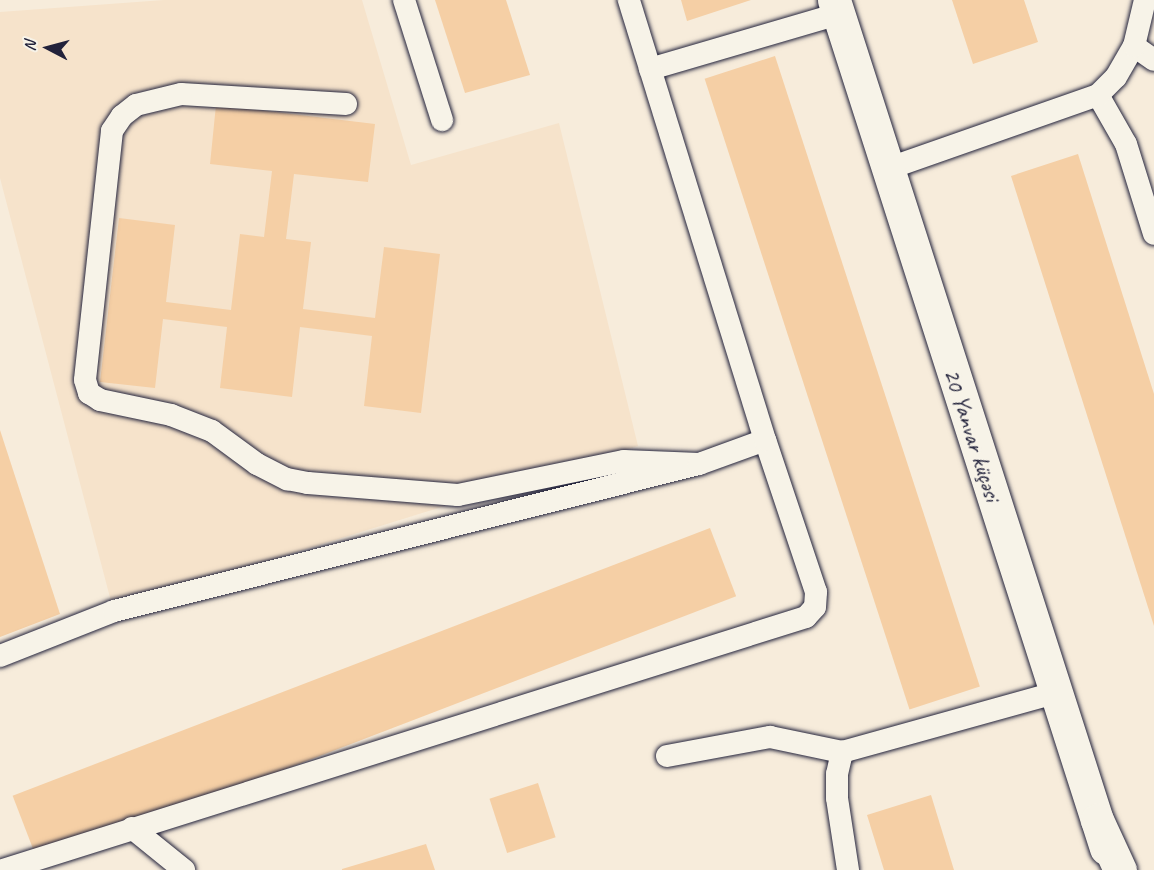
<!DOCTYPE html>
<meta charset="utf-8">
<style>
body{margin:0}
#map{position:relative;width:1154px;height:870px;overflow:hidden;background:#f7ecdb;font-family:Caveat,sans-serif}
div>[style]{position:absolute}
.built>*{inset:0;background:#f6e3cb}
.building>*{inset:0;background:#f5cfa5;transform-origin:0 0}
.roads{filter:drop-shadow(0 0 2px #22223b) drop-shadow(0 0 2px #22223b)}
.service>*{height:22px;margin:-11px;padding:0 11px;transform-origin:11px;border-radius:11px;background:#f7f3e8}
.tertiary>*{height:33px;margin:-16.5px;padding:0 16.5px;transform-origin:16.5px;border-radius:16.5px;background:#f7f3e8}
.secondary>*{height:33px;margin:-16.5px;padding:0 16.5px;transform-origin:16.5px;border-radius:16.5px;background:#f7f3e8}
span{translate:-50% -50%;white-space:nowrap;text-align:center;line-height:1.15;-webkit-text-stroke:5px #f7f3e8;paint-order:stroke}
.street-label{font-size:24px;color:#22223b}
.north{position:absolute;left:18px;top:18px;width:60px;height:60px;-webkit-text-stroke:4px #f7f3e8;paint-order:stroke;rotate:276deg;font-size:16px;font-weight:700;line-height:24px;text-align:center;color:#22223b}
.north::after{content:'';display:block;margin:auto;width:21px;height:27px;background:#22223b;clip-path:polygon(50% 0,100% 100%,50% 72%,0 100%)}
</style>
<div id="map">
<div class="built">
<i style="clip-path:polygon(164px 0,362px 0,411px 165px,559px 123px,638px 446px,113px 609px,0 178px,0 12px)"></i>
</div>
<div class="building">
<i style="clip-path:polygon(435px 0,506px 0,530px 75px,465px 93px)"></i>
<i style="clip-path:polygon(681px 0,751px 0,687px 21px)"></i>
<i style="clip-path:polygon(952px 0,1024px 0,1038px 42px,973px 64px)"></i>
<i style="left:775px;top:56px;width:663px;height:74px;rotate:72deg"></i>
<i style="clip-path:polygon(216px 105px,375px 124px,368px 182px,294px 174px,286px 239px,311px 242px,303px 309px,375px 318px,384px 247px,440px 254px,421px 413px,364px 406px,372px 336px,300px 327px,292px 397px,220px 388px,227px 327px,163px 319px,155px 388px,100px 382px,119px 218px,175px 225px,166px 302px,231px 310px,240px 234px,264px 237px,272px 171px,210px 164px)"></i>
<i style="clip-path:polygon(1078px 154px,1154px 394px,1154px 626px,1011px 176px)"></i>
<i style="clip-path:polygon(0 430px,60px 614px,0 637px)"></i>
<i style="left:710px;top:528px;width:73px;height:747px;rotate:69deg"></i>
<i style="left:538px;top:783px;width:57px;height:51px;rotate:72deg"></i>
<i style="clip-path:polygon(931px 795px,954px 870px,884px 870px,867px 815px)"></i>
<i style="clip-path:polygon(426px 844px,435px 870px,342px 870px,342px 869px)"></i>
</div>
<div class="roads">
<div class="service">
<i style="left:404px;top:0;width:126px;rotate:72.4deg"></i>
<i style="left:1134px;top:46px;width:24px;rotate:35deg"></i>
<i style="left:650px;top:69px;width:196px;rotate:-16.3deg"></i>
<i style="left:1098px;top:95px;width:56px;rotate:60.3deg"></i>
<i style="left:1126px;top:144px;width:94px;rotate:72.7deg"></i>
<i style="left:346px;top:104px;width:165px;rotate:-176.5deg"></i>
<i style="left:181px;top:94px;width:46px;rotate:166.3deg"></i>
<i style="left:136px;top:105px;width:18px;rotate:142deg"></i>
<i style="left:122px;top:116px;width:18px;rotate:124deg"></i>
<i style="left:112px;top:131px;width:250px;rotate:96.2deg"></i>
<i style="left:85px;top:380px;width:14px;rotate:73deg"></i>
<i style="left:89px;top:393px;width:13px;rotate:32deg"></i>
<i style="left:100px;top:400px;width:73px;rotate:11.9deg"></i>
<i style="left:171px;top:415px;width:44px;rotate:21.3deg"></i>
<i style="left:212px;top:431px;width:56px;rotate:36.3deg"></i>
<i style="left:257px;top:464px;width:34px;rotate:27deg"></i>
<i style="left:287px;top:479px;width:21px;rotate:11deg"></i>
<i style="left:308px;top:483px;width:150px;rotate:4.6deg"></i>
<i style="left:458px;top:495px;width:169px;rotate:-11.6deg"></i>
<i style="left:624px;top:461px;width:75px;rotate:2.3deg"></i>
<i style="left:887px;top:169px;width:224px;rotate:-19.3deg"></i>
<i style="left:1098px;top:95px;width:25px;rotate:-45deg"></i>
<i style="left:1116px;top:77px;width:36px;rotate:-60deg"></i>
<i style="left:1134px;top:46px;width:47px;rotate:-76.6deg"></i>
<i style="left:0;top:656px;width:123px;rotate:-21.5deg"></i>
<i style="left:114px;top:611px;width:603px;rotate:-14.11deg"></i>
<i style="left:699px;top:464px;width:70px;rotate:-20deg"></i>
<i style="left:667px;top:756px;width:105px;rotate:-10.5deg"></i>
<i style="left:770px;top:737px;width:74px;rotate:11.8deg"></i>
<i style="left:132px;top:828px;width:67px;rotate:38.9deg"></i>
<i style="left:3px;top:870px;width:842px;rotate:-17.49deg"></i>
<i style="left:806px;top:617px;width:13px;rotate:-48deg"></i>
<i style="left:815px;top:607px;width:15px;rotate:-86deg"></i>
<i style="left:816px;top:592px;width:160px;rotate:-108.5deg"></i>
<i style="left:765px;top:440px;width:461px;rotate:-107.2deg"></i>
<i style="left:848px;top:870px;width:73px;rotate:-98.7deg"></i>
<i style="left:837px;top:798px;width:24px;rotate:-90deg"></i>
<i style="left:837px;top:774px;width:23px;rotate:-77deg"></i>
<i style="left:842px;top:752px;width:221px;rotate:-15.5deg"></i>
</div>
<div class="tertiary">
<i style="left:834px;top:0;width:891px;rotate:72.22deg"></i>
</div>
<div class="secondary">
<i style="left:1097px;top:820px;width:55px;rotate:65.3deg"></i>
</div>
</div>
<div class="street-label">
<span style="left:972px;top:435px;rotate:72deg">20 Yanvar küçəsi</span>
</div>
<div class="north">N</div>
</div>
